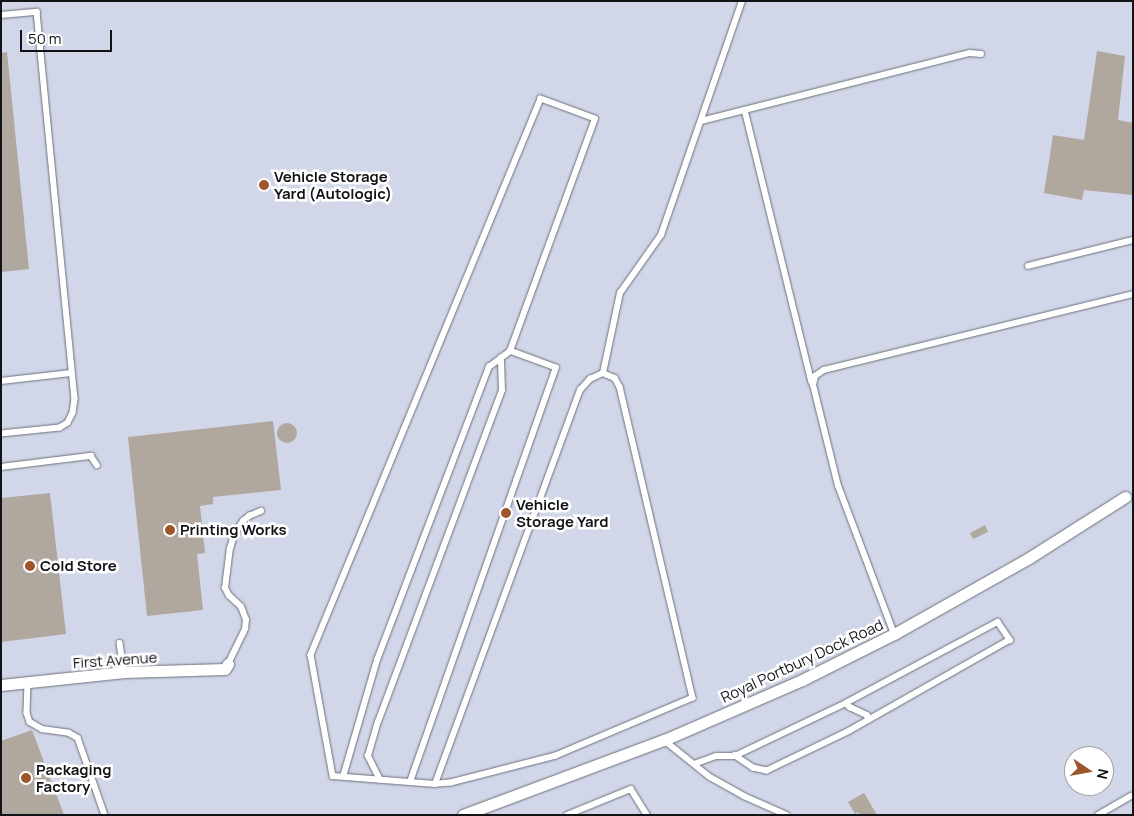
<!DOCTYPE html>
<style>
body{margin:0}
#map{position:relative;width:1134px;height:816px;overflow:hidden;background:#e0e3ef;font-family:Manrope,sans-serif}
div>[style]{position:absolute}
.built>*{inset:0;background:#d1d7e9}
.building>*{inset:0;background:#b0a79f}
.round{border-radius:50%}
.roads{filter:drop-shadow(0 0 1px #6c7079) drop-shadow(0 0 1px #6c7079)}
.service>*{height:5.5px;margin:-2.75px;padding:0 2.75px;transform-origin:2.75px;border-radius:2.75px;background:#fff}
.minor>*{height:11px;margin:-5.5px;padding:0 5.5px;transform-origin:5.5px;border-radius:5.5px;background:#fff}
.dots>*{width:14px;height:14px;translate:-50% -50%;box-sizing:border-box;border:2px solid #fff;border-radius:50%}
span{translate:-50% -50%;white-space:nowrap;text-align:center;line-height:1.15;-webkit-text-stroke:5px #fff;paint-order:stroke}
.poi-label{font-size:15px;color:#121317;font-weight:700}
.left{translate:0 -50%;text-align:left}
.street-label{font-size:15px;color:#121317}
.frame{position:absolute;inset:0;border:2px solid #121317;pointer-events:none}
.north{position:absolute;left:1064px;top:746px;width:50px;height:50px;box-sizing:border-box;background:#fff;border:1px solid #a0a1a2;border-radius:50%;rotate:102deg;font-size:14px;font-weight:700;line-height:20px;text-align:center;color:#121317}
.north::after{content:'';display:block;margin:auto;width:18px;height:22px;background:#9c552c;clip-path:polygon(50% 0,100% 100%,50% 72%,0 100%)}
.scale{position:absolute;left:20px;top:30px;width:92px;height:22px;box-sizing:border-box;border:2px solid #121317;border-top:0;padding-left:6px;font-size:15px;line-height:18px;white-space:nowrap;color:#121317;-webkit-text-stroke:4px #fff;paint-order:stroke}
</style>
<div id="map">
<div class="built">
<i style="clip-path:polygon(evenodd,1px 1px,1133px 1px,1133px 815px,1px 815px,1px 1px,1074px 756px,1104px 756px,1104px 786px,1074px 786px,1074px 756px)"></i>
</div>
<div class="building">
<i style="clip-path:polygon(1097px 51px,1125px 56px,1118px 120px,1133px 123px,1133px 195px,1084px 190px,1082px 200px,1044px 193px,1053px 135px,1084px 140px)"></i>
<i style="clip-path:polygon(7px 52px,29px 269px,1px 272px,1px 53px)"></i>
<i style="clip-path:polygon(273px 421px,281px 490px,213px 497px,213px 504px,200px 506px,205px 553px,197px 554px,203px 610px,147px 616px,128px 437px)"></i>
<i class="round" style="left:277px;top:423px;width:20px;height:20px"></i>
<i style="clip-path:polygon(50px 493px,66px 634px,1px 642px,1px 498px)"></i>
<i style="clip-path:polygon(985px 525px,988px 532px,973px 539px,970px 533px)"></i>
<i style="clip-path:polygon(32px 730px,64px 815px,1px 815px,1px 741px)"></i>
<i style="clip-path:polygon(864px 793px,877px 815px,860px 815px,858px 812px,855px 814px,848px 802px)"></i>
</div>
<div class="roads">
<div class="service">
<i style="left:1px;top:15px;width:36px;rotate:-5deg"></i>
<i style="left:37px;top:12px;width:389px;rotate:84.4deg"></i>
<i style="left:75px;top:399px;width:14px;rotate:98deg"></i>
<i style="left:73px;top:413px;width:11px;rotate:117deg"></i>
<i style="left:68px;top:423px;width:9px;rotate:148deg"></i>
<i style="left:60px;top:428px;width:59px;rotate:174.2deg"></i>
<i style="left:745px;top:110px;width:280px;rotate:76.2deg"></i>
<i style="left:701px;top:121px;width:277px;rotate:-14.2deg"></i>
<i style="left:970px;top:53px;width:11px;rotate:5deg"></i>
<i style="left:1028px;top:266px;width:108px;rotate:-13.9deg"></i>
<i style="left:603px;top:373px;width:13px;rotate:23deg"></i>
<i style="left:615px;top:378px;width:10px;rotate:61deg"></i>
<i style="left:620px;top:387px;width:319px;rotate:76.8deg"></i>
<i style="left:693px;top:698px;width:149px;rotate:157.1deg"></i>
<i style="left:556px;top:756px;width:108px;rotate:165.6deg"></i>
<i style="left:451px;top:783px;width:16px;rotate:176deg"></i>
<i style="left:435px;top:784px;width:420px;rotate:-69.8deg"></i>
<i style="left:580px;top:390px;width:15px;rotate:-48deg"></i>
<i style="left:590px;top:379px;width:14px;rotate:-25deg"></i>
<i style="left:603px;top:373px;width:82px;rotate:-78deg"></i>
<i style="left:620px;top:293px;width:71px;rotate:-54.7deg"></i>
<i style="left:661px;top:235px;width:248px;rotate:-70.9deg"></i>
<i style="left:1px;top:381px;width:70px;rotate:-6.5deg"></i>
<i style="left:1px;top:467px;width:91px;rotate:-7deg"></i>
<i style="left:91px;top:456px;width:11px;rotate:56deg"></i>
<i style="left:894px;top:634px;width:158px;rotate:-110.7deg"></i>
<i style="left:838px;top:486px;width:104px;rotate:-103.9deg"></i>
<i style="left:813px;top:385px;width:9px;rotate:-77deg"></i>
<i style="left:815px;top:376px;width:11px;rotate:-34deg"></i>
<i style="left:824px;top:370px;width:318px;rotate:-13.8deg"></i>
<i style="left:120px;top:643px;width:29px;rotate:82deg"></i>
<i style="left:228px;top:664px;width:39px;rotate:-64deg"></i>
<i style="left:245px;top:629px;width:9px;rotate:-84deg"></i>
<i style="left:246px;top:620px;width:14px;rotate:-111deg"></i>
<i style="left:241px;top:607px;width:16px;rotate:-137deg"></i>
<i style="left:229px;top:596px;width:9px;rotate:-117deg"></i>
<i style="left:225px;top:588px;width:39px;rotate:-83deg"></i>
<i style="left:230px;top:549px;width:15px;rotate:-74deg"></i>
<i style="left:234px;top:535px;width:17px;rotate:-57deg"></i>
<i style="left:243px;top:521px;width:8px;rotate:-40deg"></i>
<i style="left:249px;top:516px;width:13px;rotate:-23deg"></i>
<i style="left:28px;top:683px;width:30px;rotate:92deg"></i>
<i style="left:27px;top:713px;width:9px;rotate:72deg"></i>
<i style="left:30px;top:722px;width:14px;rotate:30deg"></i>
<i style="left:42px;top:729px;width:27px;rotate:8deg"></i>
<i style="left:69px;top:733px;width:10px;rotate:29deg"></i>
<i style="left:78px;top:738px;width:82px;rotate:70.7deg"></i>
<i style="left:846px;top:703px;width:6px;rotate:45deg"></i>
<i style="left:850px;top:707px;width:19px;rotate:25deg"></i>
<i style="left:867px;top:715px;width:5px;rotate:68deg"></i>
<i style="left:664px;top:740px;width:59px;rotate:38.8deg"></i>
<i style="left:710px;top:777px;width:39px;rotate:29deg"></i>
<i style="left:744px;top:796px;width:47px;rotate:23.8deg"></i>
<i style="left:694px;top:764px;width:23px;rotate:-20deg"></i>
<i style="left:716px;top:756px;width:19px"></i>
<i style="left:735px;top:756px;width:123px;rotate:-25.5deg"></i>
<i style="left:846px;top:703px;width:172px;rotate:-28.1deg"></i>
<i style="left:998px;top:622px;width:22px;rotate:56deg"></i>
<i style="left:1010px;top:640px;width:184px;rotate:150.4deg"></i>
<i style="left:850px;top:731px;width:92px;rotate:154.3deg"></i>
<i style="left:767px;top:771px;width:14px;rotate:-168deg"></i>
<i style="left:753px;top:768px;width:22px;rotate:-146deg"></i>
<i style="left:343px;top:777px;width:122px;rotate:-73.8deg"></i>
<i style="left:377px;top:660px;width:314px;rotate:-69.1deg"></i>
<i style="left:489px;top:367px;width:26px;rotate:-37deg"></i>
<i style="left:510px;top:351px;width:247px;rotate:-69.9deg"></i>
<i style="left:595px;top:119px;width:58px;rotate:-159.7deg"></i>
<i style="left:541px;top:99px;width:602px;rotate:112.47deg"></i>
<i style="left:311px;top:655px;width:123px;rotate:79.7deg"></i>
<i style="left:333px;top:776px;width:102px;rotate:4.5deg"></i>
<i style="left:380px;top:780px;width:27px;rotate:-117deg"></i>
<i style="left:368px;top:756px;width:35px;rotate:-74deg"></i>
<i style="left:378px;top:722px;width:354px;rotate:-69.5deg"></i>
<i style="left:502px;top:390px;width:32px;rotate:-92deg"></i>
<i style="left:410px;top:782px;width:439px;rotate:-70.6deg"></i>
<i style="left:556px;top:368px;width:49px;rotate:-159.7deg"></i>
<i style="left:567px;top:815px;width:69px;rotate:-22.1deg"></i>
<i style="left:631px;top:789px;width:31px;rotate:58deg"></i>
<i style="left:1098px;top:815px;width:38px;rotate:-30deg"></i>
</div>
<div class="minor">
<i style="left:1px;top:685px;width:124px;rotate:-6deg"></i>
<i style="left:124px;top:672px;width:101px;rotate:-1.7deg"></i>
<i style="left:225px;top:669px;width:6px;rotate:-59deg"></i>
<i style="left:463px;top:815px;width:215px;rotate:-20.5deg"></i>
<i style="left:664px;top:740px;width:150px;rotate:-23.5deg"></i>
<i style="left:802px;top:680px;width:103px;rotate:-26.6deg"></i>
<i style="left:894px;top:634px;width:155px;rotate:-29.4deg"></i>
<i style="left:1029px;top:558px;width:114px;rotate:-32.4deg"></i>
</div>
</div>
<div class="dots">
<i style="left:264px;top:185px;background:#9c552c"></i>
<i style="left:506px;top:513px;background:#9c552c"></i>
<i style="left:170px;top:530px;background:#9c552c"></i>
<i style="left:30px;top:566px;background:#9c552c"></i>
<i style="left:26px;top:778px;background:#9c552c"></i>
</div>
<div class="poi-label">
<span class="left" style="left:274px;top:185px">Vehicle Storage<br>Yard (Autologic)</span>
<span class="left" style="left:516px;top:513px">Vehicle<br>Storage Yard</span>
<span class="left" style="left:180px;top:530px">Printing Works</span>
<span class="left" style="left:40px;top:566px">Cold Store</span>
<span class="left" style="left:36px;top:778px">Packaging<br>Factory</span>
</div>
<div class="street-label">
<span style="left:115px;top:660px;rotate:-4deg">First Avenue</span>
<span style="left:802px;top:661px;rotate:-25deg">Royal Portbury Dock Road</span>
</div>
<div class="frame"></div>
<div class="north">N</div>
<div class="scale">50 m</div>
</div>
